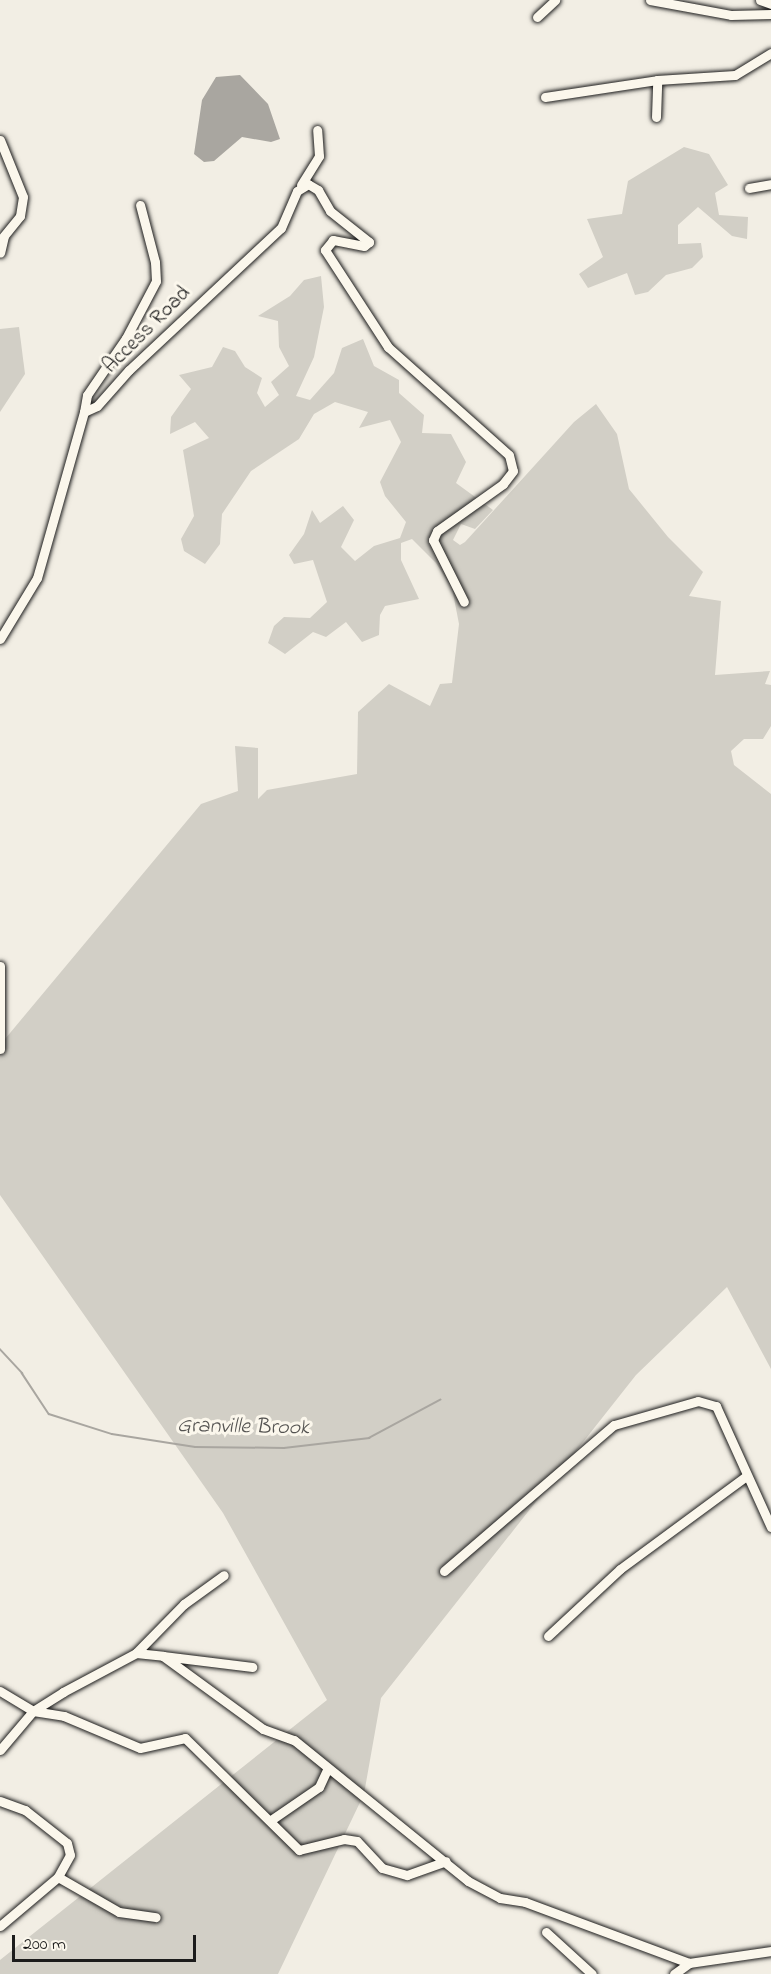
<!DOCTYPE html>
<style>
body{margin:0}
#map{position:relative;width:771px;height:1974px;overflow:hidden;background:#f2eee4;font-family:"Indie Flower",sans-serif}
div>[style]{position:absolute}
.green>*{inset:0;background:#d2cfc6}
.water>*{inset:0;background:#a9a6a0}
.stream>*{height:1.5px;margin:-0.75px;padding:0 0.75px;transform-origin:0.75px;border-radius:0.75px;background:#a9a6a0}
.roads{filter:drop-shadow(0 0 2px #1c1c1c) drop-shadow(0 0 2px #1c1c1c)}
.minor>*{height:9px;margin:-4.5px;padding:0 4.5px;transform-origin:4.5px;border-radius:4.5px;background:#fbf7ec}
span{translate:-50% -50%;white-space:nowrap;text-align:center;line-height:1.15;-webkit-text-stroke:6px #fbf7ec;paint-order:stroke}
.street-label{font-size:21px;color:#1c1c1c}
.water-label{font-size:22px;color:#545351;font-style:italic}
.scale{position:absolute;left:12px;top:1935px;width:184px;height:27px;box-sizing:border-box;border:3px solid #1c1c1c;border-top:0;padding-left:8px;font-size:18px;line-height:21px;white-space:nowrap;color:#1c1c1c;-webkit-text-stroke:4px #fbf7ec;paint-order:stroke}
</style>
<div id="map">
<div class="green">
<i style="clip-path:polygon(684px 147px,709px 154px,728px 185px,715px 193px,719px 215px,748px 217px,747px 239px,732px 236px,698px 207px,678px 225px,678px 244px,701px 243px,703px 257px,692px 268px,666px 275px,648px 292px,635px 295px,627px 273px,588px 288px,579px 274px,603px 257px,587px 219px,622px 214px,628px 181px)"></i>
<i style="clip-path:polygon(321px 276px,324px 307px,314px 357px,296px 396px,310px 400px,334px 373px,342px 348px,363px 339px,374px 366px,399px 380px,399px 393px,424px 415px,422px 433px,451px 434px,466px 462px,456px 483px,493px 510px,475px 529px,461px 524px,453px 540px,460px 545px,465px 542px,574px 422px,596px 404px,617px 434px,629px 489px,668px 537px,703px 572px,689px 596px,721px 601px,715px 675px,770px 671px,765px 684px,771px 685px,771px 726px,763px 739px,744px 739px,731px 751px,734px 765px,771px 794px,771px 1369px,727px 1287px,636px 1375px,381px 1698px,364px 1794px,278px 1974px,0 1974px,0 1960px,327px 1700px,223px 1513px,0 1195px,0 1045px,201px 804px,238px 791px,235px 746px,258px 748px,258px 799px,267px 790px,357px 774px,358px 712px,389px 684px,430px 706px,440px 684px,452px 683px,459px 624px,452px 588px,436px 563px,412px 539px,401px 543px,401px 560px,419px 599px,385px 606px,380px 615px,379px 635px,362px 642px,346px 622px,326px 637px,313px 632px,285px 654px,268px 643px,274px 626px,284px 617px,310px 618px,327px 602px,313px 560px,294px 564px,289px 555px,304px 534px,312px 510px,320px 523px,343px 506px,354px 520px,341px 547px,355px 561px,374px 546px,400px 538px,406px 522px,385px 496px,380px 482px,401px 442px,390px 420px,359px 428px,368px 412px,335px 402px,314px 414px,299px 439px,251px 471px,222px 514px,220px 544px,205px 564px,184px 551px,181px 539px,194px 516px,183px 450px,209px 438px,195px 422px,170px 434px,171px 417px,191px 389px,179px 375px,212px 367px,223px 347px,235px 351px,245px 367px,262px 378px,257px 393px,265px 407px,279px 395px,271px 382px,289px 366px,279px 347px,278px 321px,258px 316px,290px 296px,304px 280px)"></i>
<i style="clip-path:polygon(19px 327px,25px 374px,0 412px,0 329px)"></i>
</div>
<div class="water">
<i style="clip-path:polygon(240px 75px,268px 104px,280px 139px,271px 142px,242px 137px,214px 161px,204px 162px,194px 154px,202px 100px,216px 77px)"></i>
</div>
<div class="stream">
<i style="left:0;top:1349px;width:33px;rotate:47deg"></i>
<i style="left:22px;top:1373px;width:49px;rotate:56.6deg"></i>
<i style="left:49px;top:1414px;width:66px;rotate:17.6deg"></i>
<i style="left:112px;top:1434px;width:84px;rotate:8.9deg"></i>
<i style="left:195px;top:1447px;width:89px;rotate:0.6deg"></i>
<i style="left:284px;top:1448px;width:86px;rotate:-6.7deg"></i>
<i style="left:369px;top:1438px;width:81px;rotate:-28.2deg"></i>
</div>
<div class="roads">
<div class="minor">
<i style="left:650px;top:0;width:82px;rotate:10.5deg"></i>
<i style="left:731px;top:15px;width:40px;rotate:-1.4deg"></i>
<i style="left:760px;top:0;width:12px;rotate:20deg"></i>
<i style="left:537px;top:17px;width:25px;rotate:-43deg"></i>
<i style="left:545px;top:97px;width:113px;rotate:-8.6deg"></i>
<i style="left:657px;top:80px;width:78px;rotate:-3.7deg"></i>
<i style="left:735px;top:75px;width:42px;rotate:-31.4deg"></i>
<i style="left:656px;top:117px;width:37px;rotate:-88deg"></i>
<i style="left:0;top:140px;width:61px;rotate:68deg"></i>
<i style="left:23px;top:197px;width:19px;rotate:99deg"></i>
<i style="left:20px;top:216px;width:26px;rotate:129deg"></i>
<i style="left:4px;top:236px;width:17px;rotate:103deg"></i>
<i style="left:301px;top:185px;width:34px;rotate:-58deg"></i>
<i style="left:319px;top:156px;width:26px;rotate:-94deg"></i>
<i style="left:749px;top:188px;width:22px;rotate:-10deg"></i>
<i style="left:84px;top:412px;width:17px;rotate:-80deg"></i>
<i style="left:87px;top:395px;width:69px;rotate:-55.6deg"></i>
<i style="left:126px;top:338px;width:64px;rotate:-62.2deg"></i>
<i style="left:156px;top:281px;width:19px;rotate:-93deg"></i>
<i style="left:155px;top:262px;width:59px;rotate:-104.7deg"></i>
<i style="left:0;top:639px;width:71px;rotate:-58.8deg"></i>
<i style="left:37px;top:578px;width:173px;rotate:-74.2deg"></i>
<i style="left:84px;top:412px;width:14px;rotate:-25deg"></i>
<i style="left:97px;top:406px;width:48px;rotate:-48.4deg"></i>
<i style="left:129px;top:370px;width:208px;rotate:-43.1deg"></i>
<i style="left:281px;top:228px;width:40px;rotate:-66.6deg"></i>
<i style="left:297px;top:191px;width:13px;rotate:-32deg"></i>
<i style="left:308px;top:184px;width:12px;rotate:31deg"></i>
<i style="left:318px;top:190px;width:24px;rotate:60deg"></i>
<i style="left:330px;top:211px;width:50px;rotate:38.5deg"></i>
<i style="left:369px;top:242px;width:6px;rotate:141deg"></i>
<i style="left:364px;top:246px;width:32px;rotate:-169deg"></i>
<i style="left:333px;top:240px;width:13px;rotate:129deg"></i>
<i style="left:325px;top:250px;width:116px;rotate:57deg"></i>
<i style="left:388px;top:347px;width:162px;rotate:41.8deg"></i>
<i style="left:509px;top:455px;width:16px;rotate:76deg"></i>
<i style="left:513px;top:471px;width:16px;rotate:128deg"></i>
<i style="left:503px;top:484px;width:81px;rotate:144.5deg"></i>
<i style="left:437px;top:531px;width:10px;rotate:114deg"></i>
<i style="left:433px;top:540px;width:69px;rotate:63.4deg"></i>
<i style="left:0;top:966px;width:83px;rotate:90deg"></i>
<i style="left:444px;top:1571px;width:224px;rotate:-40.7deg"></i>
<i style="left:614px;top:1425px;width:87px;rotate:-15.9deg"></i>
<i style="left:698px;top:1401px;width:19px;rotate:16deg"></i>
<i style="left:716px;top:1406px;width:133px;rotate:65.6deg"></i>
<i style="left:548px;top:1636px;width:98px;rotate:-42.9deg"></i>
<i style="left:620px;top:1569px;width:155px;rotate:-36.4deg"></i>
<i style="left:136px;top:1653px;width:69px;rotate:-45.6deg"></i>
<i style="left:184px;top:1604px;width:49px;rotate:-35.9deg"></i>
<i style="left:163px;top:1656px;width:90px;rotate:7deg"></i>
<i style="left:0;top:1691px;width:39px;rotate:31deg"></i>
<i style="left:33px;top:1711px;width:31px;rotate:9deg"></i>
<i style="left:64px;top:1716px;width:82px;rotate:22.8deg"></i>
<i style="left:140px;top:1748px;width:46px;rotate:-12.5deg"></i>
<i style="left:185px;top:1738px;width:160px;rotate:44.5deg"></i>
<i style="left:299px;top:1850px;width:46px;rotate:-13.7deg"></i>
<i style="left:344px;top:1839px;width:13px;rotate:9deg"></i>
<i style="left:357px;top:1841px;width:37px;rotate:47deg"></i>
<i style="left:382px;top:1868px;width:26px;rotate:16deg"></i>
<i style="left:407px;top:1875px;width:41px;rotate:-19.7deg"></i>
<i style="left:0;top:1750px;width:51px;rotate:-49.8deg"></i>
<i style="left:33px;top:1711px;width:36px;rotate:-32deg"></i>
<i style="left:63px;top:1692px;width:83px;rotate:-28.1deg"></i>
<i style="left:136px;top:1653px;width:27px;rotate:6deg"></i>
<i style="left:163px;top:1656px;width:124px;rotate:36.1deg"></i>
<i style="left:263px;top:1729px;width:33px;rotate:20deg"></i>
<i style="left:294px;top:1740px;width:224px;rotate:39deg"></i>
<i style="left:468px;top:1881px;width:36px;rotate:28deg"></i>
<i style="left:500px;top:1898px;width:25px;rotate:9deg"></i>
<i style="left:525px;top:1902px;width:175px;rotate:20.4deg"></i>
<i style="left:689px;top:1963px;width:83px;rotate:-8.3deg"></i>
<i style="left:0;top:1801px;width:27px;rotate:20deg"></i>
<i style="left:25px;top:1810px;width:53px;rotate:38.2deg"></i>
<i style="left:67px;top:1843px;width:12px;rotate:76deg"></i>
<i style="left:70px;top:1855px;width:25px;rotate:119deg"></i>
<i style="left:58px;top:1877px;width:76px;rotate:139.8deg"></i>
<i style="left:271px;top:1820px;width:58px;rotate:-34.5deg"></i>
<i style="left:319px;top:1787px;width:21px;rotate:-65deg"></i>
<i style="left:58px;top:1877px;width:70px;rotate:29.8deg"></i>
<i style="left:119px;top:1912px;width:37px;rotate:8deg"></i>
<i style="left:546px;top:1932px;width:62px;rotate:42.4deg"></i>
<i style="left:674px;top:1974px;width:19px;rotate:-36deg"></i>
</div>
</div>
<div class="street-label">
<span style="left:147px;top:330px;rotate:-45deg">Access Road</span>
</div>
<div class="water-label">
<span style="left:243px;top:1428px;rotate:1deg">Granville Brook</span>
</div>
<div class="scale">200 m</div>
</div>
